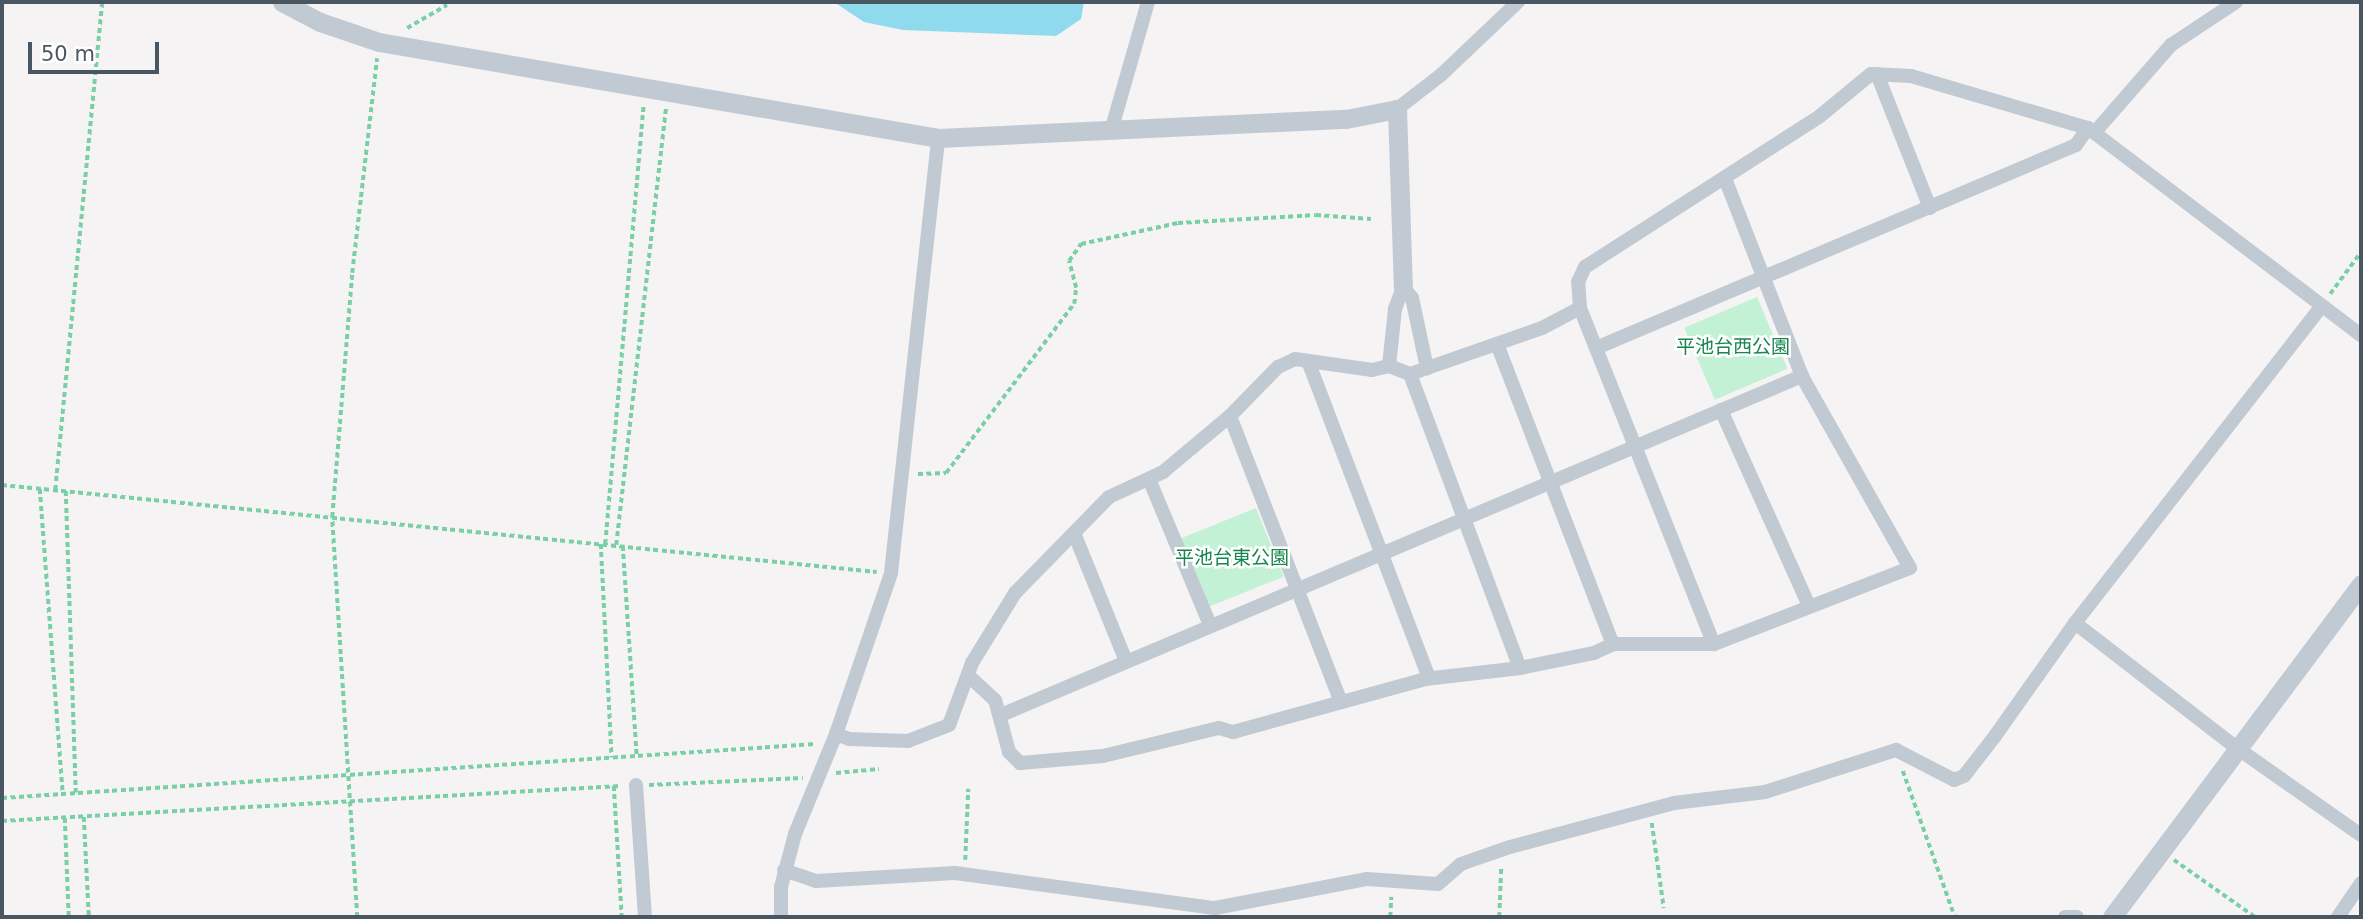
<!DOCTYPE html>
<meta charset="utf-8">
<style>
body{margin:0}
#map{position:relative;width:2363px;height:919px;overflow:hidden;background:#f5f3f3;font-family:"DejaVu Sans","Noto Sans JP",sans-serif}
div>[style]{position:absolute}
.green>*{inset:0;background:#c3f1d5;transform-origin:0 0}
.water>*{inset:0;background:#90daee}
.path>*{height:3.5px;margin-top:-1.75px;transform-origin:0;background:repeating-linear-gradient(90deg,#7ad0a6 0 5px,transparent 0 8.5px)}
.minor>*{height:14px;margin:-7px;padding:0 7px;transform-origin:7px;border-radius:7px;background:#c1cad2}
.tertiary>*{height:19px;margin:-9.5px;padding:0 9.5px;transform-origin:9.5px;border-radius:9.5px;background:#c1cad2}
span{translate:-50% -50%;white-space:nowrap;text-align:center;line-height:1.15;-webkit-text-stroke:5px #fff;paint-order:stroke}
.park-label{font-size:19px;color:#17864f}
.frame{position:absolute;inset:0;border:4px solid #4a5661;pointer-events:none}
.scale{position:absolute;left:28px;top:42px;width:131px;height:32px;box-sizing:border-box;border:4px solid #4a5661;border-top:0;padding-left:9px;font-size:21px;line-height:24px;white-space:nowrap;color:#4a5661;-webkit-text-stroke:5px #fff;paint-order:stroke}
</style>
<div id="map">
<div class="green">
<i style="left:1757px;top:297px;width:78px;height:79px;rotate:67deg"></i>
<i style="left:1256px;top:508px;width:74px;height:82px;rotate:68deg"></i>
</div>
<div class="water">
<i style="clip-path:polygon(834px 2px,1084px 2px,1081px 19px,1056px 36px,903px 30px,864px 22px)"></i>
</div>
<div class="path">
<i style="left:407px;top:28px;width:46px;rotate:-29.9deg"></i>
<i style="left:447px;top:5px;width:4px;rotate:-124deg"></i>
<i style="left:2330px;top:294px;width:52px;rotate:-53.6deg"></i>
<i style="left:918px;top:474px;width:28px;rotate:-2deg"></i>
<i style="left:946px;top:473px;width:212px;rotate:-52.9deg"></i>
<i style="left:1074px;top:304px;width:16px;rotate:-83deg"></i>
<i style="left:1076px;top:288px;width:28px;rotate:-105deg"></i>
<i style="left:1069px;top:261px;width:21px;rotate:-55deg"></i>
<i style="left:1081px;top:244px;width:99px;rotate:-12.2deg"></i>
<i style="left:1178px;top:223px;width:138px;rotate:-3.3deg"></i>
<i style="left:1316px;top:215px;width:55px;rotate:4.2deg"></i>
<i style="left:2px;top:485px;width:879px;rotate:5.68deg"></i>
<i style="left:40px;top:489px;width:305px;rotate:85.7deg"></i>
<i style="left:55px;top:490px;width:490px;rotate:-84.5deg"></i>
<i style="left:66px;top:491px;width:302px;rotate:88.1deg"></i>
<i style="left:601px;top:544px;width:214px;rotate:87.1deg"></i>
<i style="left:605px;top:544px;width:439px;rotate:-85deg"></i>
<i style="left:616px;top:545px;width:439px;rotate:-83.5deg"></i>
<i style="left:623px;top:546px;width:210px;rotate:86.2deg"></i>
<i style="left:1903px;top:771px;width:155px;rotate:70.4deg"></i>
<i style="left:836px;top:773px;width:43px;rotate:-5.3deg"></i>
<i style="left:649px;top:785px;width:154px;rotate:-2.6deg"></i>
<i style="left:614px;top:786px;width:131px;rotate:86.5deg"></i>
<i style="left:2px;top:798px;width:815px;rotate:-3.8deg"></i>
<i style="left:84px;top:817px;width:100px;rotate:87.1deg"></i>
<i style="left:65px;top:818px;width:99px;rotate:87.7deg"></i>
<i style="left:2px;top:821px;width:620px;rotate:-3.24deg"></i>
<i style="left:1652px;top:823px;width:86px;rotate:82deg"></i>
<i style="left:965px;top:860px;width:71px;rotate:-87.6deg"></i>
<i style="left:2174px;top:860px;width:99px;rotate:35.1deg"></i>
<i style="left:357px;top:917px;width:401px;rotate:-93.6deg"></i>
<i style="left:332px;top:517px;width:245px;rotate:-85.3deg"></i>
<i style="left:352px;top:273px;width:216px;rotate:-83.4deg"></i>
<i style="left:1390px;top:917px;width:20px;rotate:-87deg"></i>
<i style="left:1499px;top:917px;width:50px;rotate:-87.7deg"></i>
</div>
<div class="minor">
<i style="left:1877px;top:74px;width:144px;rotate:68.4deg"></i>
<i style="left:1397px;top:109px;width:56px;rotate:-37.7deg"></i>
<i style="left:1441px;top:75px;width:106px;rotate:-43.5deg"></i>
<i style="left:1111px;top:131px;width:134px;rotate:-74deg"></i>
<i style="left:2095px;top:132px;width:116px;rotate:-48.9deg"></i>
<i style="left:2171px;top:45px;width:78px;rotate:-33.5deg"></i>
<i style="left:1580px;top:308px;width:362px;rotate:68.3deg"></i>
<i style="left:1497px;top:344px;width:322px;rotate:68.9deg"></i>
<i style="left:1596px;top:348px;width:521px;rotate:-22.92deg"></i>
<i style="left:2076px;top:145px;width:21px;rotate:-55deg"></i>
<i style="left:1308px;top:361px;width:339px;rotate:69.1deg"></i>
<i style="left:1389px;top:366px;width:57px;rotate:-84deg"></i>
<i style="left:1395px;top:309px;width:23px;rotate:-70deg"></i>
<i style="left:1403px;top:287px;width:14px;rotate:51deg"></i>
<i style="left:1412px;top:298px;width:72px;rotate:77.9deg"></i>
<i style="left:1410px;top:374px;width:314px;rotate:69.5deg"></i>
<i style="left:1721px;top:410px;width:215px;rotate:65.8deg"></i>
<i style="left:1230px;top:416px;width:307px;rotate:68.8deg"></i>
<i style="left:1149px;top:479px;width:158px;rotate:67.3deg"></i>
<i style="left:1074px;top:533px;width:138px;rotate:67.9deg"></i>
<i style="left:2075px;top:623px;width:205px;rotate:37.7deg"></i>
<i style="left:2237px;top:748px;width:151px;rotate:35.1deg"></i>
<i style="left:970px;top:677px;width:34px;rotate:43deg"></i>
<i style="left:995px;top:700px;width:54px;rotate:74.9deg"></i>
<i style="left:1009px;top:752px;width:16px;rotate:45deg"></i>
<i style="left:1020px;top:763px;width:83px;rotate:-4.8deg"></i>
<i style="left:1103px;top:756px;width:119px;rotate:-13.6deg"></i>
<i style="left:1219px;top:728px;width:15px;rotate:16deg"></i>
<i style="left:1233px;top:732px;width:199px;rotate:-15.4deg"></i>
<i style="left:1425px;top:679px;width:96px;rotate:-6.6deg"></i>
<i style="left:1520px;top:668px;width:76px;rotate:-11.5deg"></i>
<i style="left:1594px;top:653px;width:21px;rotate:-25deg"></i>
<i style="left:1613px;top:644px;width:101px"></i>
<i style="left:1714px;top:644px;width:210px;rotate:-21.2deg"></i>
<i style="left:1910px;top:568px;width:220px;rotate:-119.4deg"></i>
<i style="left:1802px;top:376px;width:212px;rotate:-111.3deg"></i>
<i style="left:1001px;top:715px;width:870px;rotate:-22.94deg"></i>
<i style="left:836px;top:734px;width:14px;rotate:21deg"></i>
<i style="left:849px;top:739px;width:59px;rotate:1.9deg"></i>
<i style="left:908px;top:741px;width:44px;rotate:-21.3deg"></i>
<i style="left:949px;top:725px;width:66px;rotate:-69.6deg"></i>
<i style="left:972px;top:663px;width:82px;rotate:-58.4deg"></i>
<i style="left:1015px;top:593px;width:134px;rotate:-45.6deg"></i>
<i style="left:1109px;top:497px;width:60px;rotate:-24.8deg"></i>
<i style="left:1163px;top:472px;width:87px;rotate:-39.9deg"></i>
<i style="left:1230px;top:416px;width:69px;rotate:-45.6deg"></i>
<i style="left:1278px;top:367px;width:19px;rotate:-25deg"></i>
<i style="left:1295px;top:359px;width:78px;rotate:8.1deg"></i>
<i style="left:1372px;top:370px;width:17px;rotate:-13deg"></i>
<i style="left:1389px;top:366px;width:22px;rotate:21deg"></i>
<i style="left:1410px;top:374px;width:140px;rotate:-19.2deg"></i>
<i style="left:1542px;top:328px;width:43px;rotate:-27.8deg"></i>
<i style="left:1580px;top:308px;width:26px;rotate:-94deg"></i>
<i style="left:1578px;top:282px;width:17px;rotate:-65deg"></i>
<i style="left:1585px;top:267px;width:279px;rotate:-32.7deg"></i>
<i style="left:1820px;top:116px;width:66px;rotate:-39.5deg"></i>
<i style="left:1871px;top:74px;width:40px;rotate:2.9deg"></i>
<i style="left:1911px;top:76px;width:184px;rotate:16.4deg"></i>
<i style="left:2088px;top:128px;width:343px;rotate:37.2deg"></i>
<i style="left:636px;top:785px;width:132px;rotate:86.1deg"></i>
<i style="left:784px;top:870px;width:34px;rotate:19deg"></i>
<i style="left:816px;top:881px;width:139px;rotate:-3.3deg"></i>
<i style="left:955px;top:873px;width:262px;rotate:7.7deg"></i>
<i style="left:1215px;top:908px;width:155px;rotate:-10.8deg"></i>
<i style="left:1367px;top:879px;width:71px;rotate:4deg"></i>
<i style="left:1438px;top:884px;width:30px;rotate:-41deg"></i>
<i style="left:1461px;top:864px;width:52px;rotate:-19.1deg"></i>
<i style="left:1510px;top:847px;width:170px;rotate:-15deg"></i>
<i style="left:1674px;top:803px;width:92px;rotate:-6.9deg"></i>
<i style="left:1765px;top:792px;width:138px;rotate:-17.8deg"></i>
<i style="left:1896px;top:750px;width:65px;rotate:27.3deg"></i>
<i style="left:1954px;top:780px;width:11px;rotate:-22deg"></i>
<i style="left:1964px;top:776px;width:51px;rotate:-52.2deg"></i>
<i style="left:1995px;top:736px;width:138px;rotate:-54.7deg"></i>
<i style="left:2075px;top:623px;width:400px;rotate:-52.1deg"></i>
<i style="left:781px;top:917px;width:30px;rotate:-90deg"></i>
<i style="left:781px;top:887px;width:55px;rotate:-75.2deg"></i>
<i style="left:795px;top:834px;width:108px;rotate:-67.7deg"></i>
<i style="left:836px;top:734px;width:170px;rotate:-71.1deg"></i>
<i style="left:891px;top:573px;width:438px;rotate:-83.8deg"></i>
<i style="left:2065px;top:917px;width:12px"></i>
<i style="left:2338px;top:917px;width:41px;rotate:-55.9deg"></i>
</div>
<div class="tertiary">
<i style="left:282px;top:2px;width:43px;rotate:27.8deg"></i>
<i style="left:320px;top:22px;width:62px;rotate:18.7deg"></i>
<i style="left:379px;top:42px;width:567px;rotate:9.74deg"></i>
<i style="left:938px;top:138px;width:408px;rotate:-2.7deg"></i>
<i style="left:1346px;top:119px;width:52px;rotate:-11.1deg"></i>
<i style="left:1397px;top:109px;width:178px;rotate:88.1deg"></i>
<i style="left:2112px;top:917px;width:416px;rotate:-53.2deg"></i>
</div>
<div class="park-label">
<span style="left:1733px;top:347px">平池台西公園</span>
<span style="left:1232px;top:558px">平池台東公園</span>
</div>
<div class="frame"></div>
<div class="scale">50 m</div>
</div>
